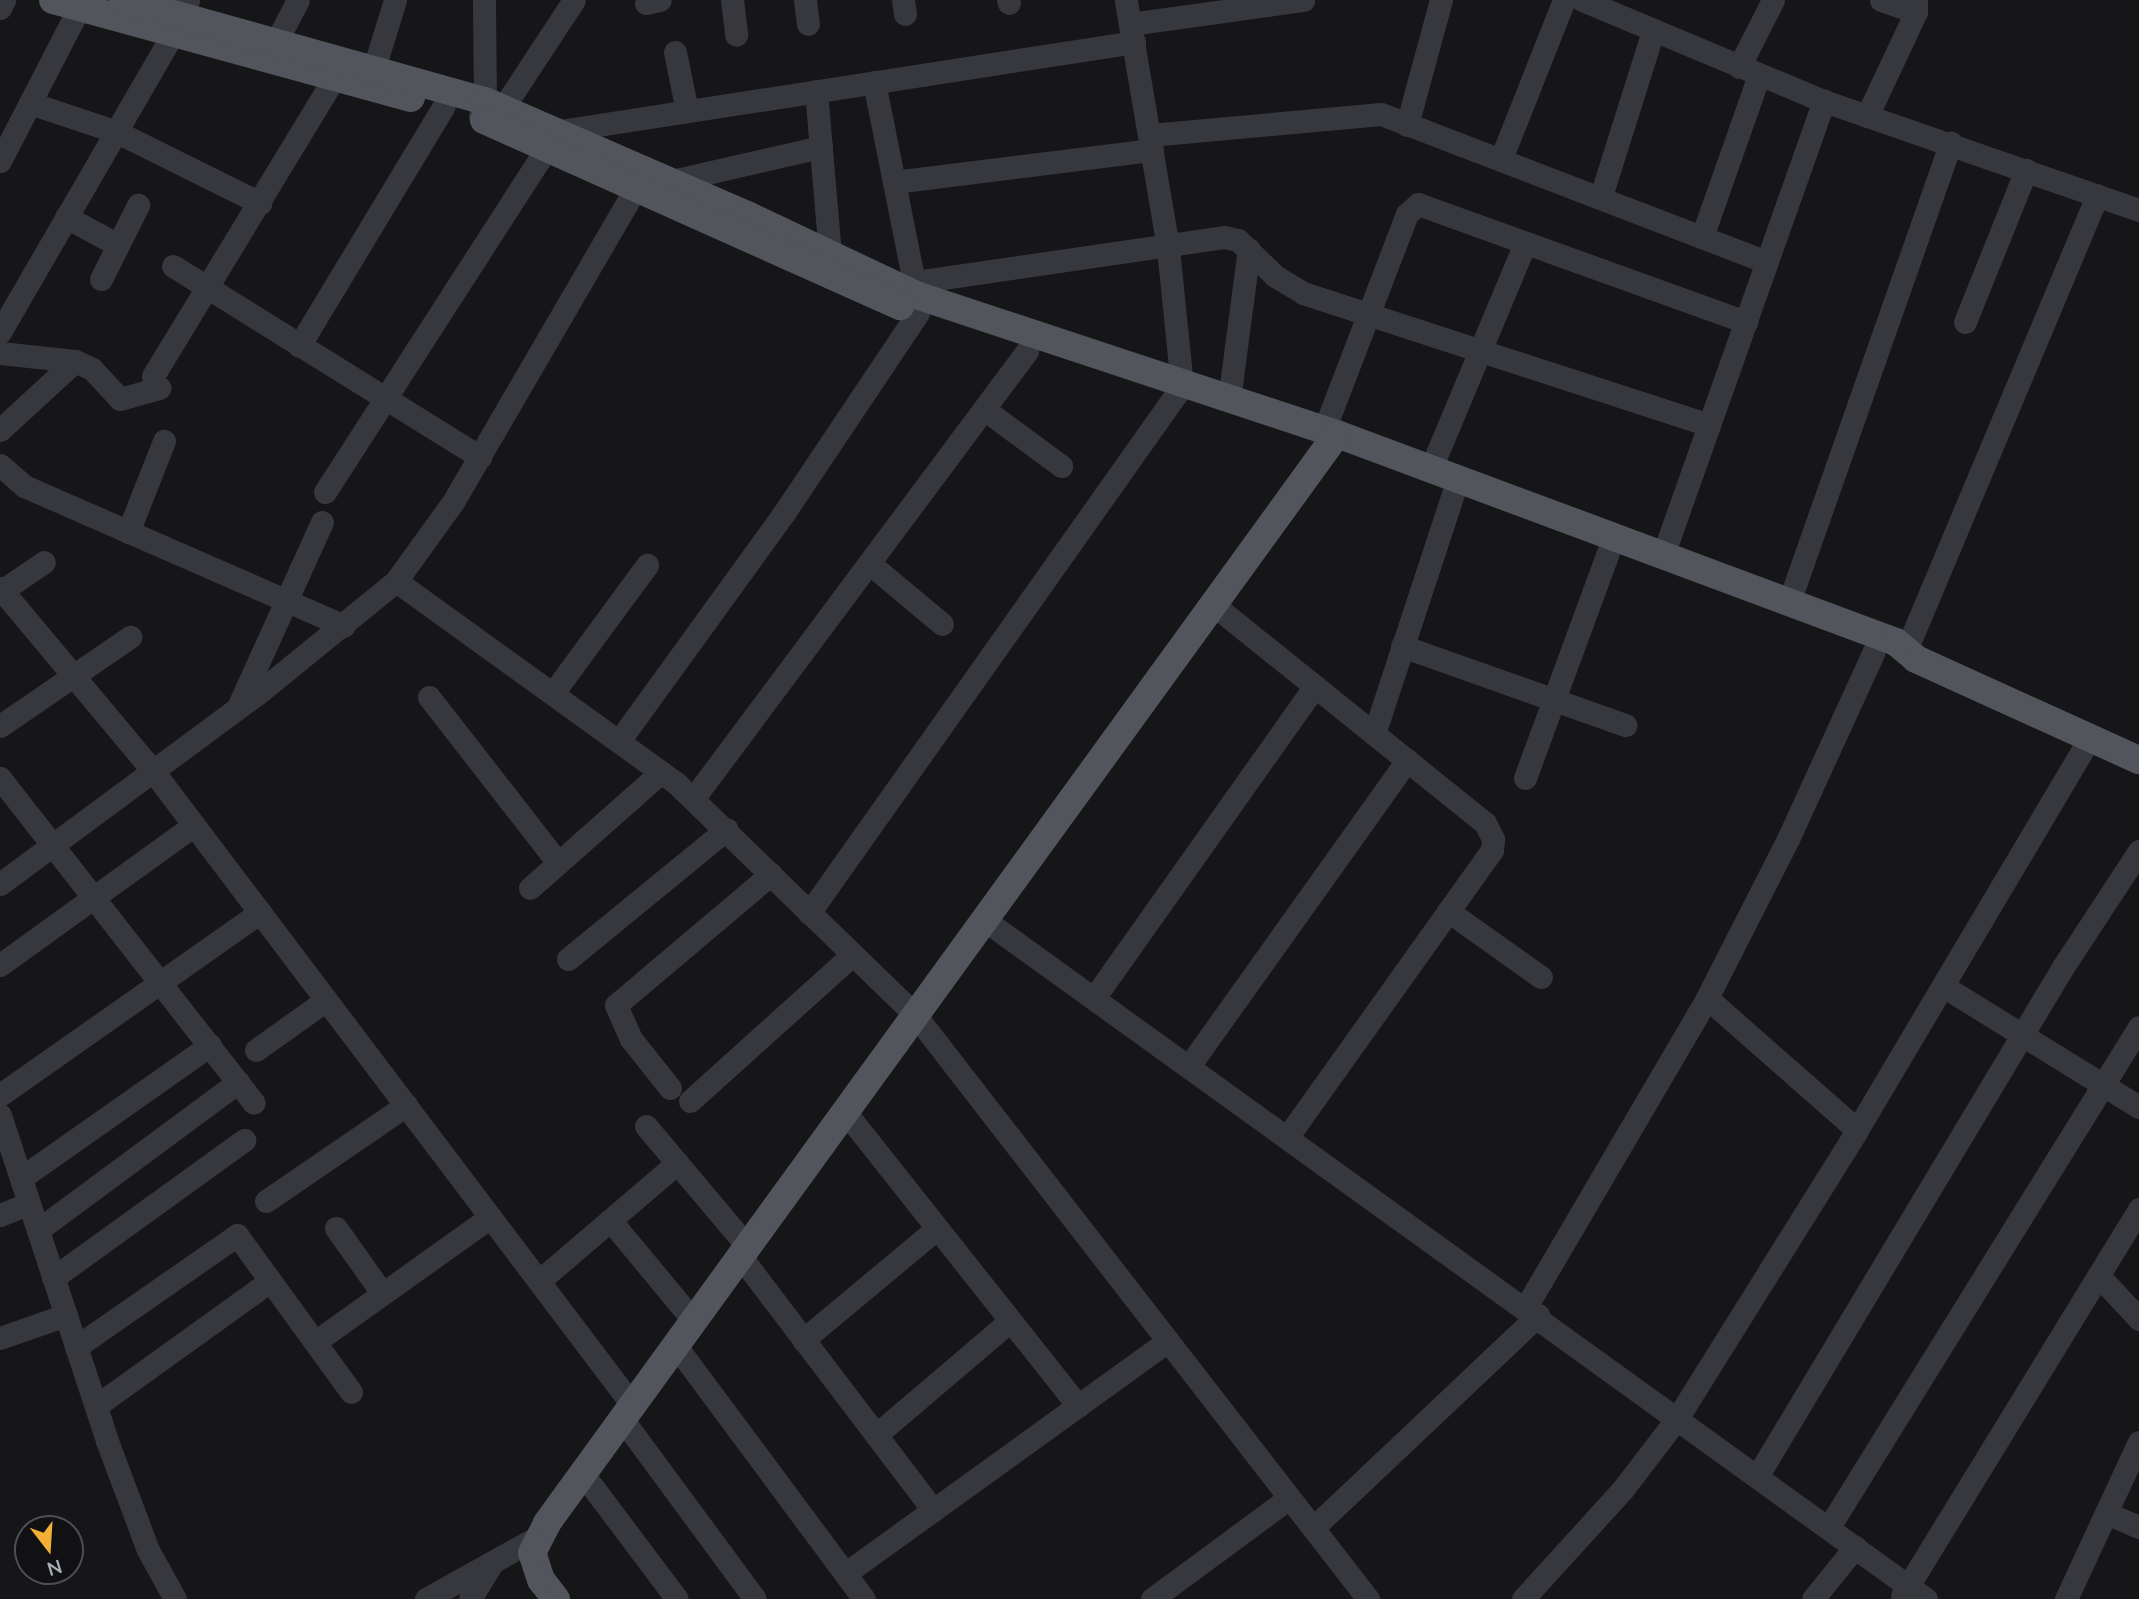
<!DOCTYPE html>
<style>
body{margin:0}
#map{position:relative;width:2139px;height:1599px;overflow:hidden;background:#161618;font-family:Mulish,sans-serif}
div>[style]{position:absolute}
.minor>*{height:23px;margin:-11.5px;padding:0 11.5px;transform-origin:11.5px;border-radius:11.5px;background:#37383d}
.major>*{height:28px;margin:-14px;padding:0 14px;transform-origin:14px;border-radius:14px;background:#53555c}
span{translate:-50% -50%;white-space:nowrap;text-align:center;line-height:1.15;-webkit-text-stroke:5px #111113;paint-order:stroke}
.north{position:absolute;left:14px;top:1515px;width:70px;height:70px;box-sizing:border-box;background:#111113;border:2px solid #4d4f55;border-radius:50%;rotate:163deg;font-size:19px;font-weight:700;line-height:28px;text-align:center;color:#a8adb8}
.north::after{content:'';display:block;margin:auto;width:24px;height:32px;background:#f2b134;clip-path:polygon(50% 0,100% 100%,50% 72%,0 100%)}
</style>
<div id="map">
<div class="minor">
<i style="left:732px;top:0;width:35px;rotate:83deg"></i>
<i style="left:805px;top:0;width:24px;rotate:83deg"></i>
<i style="left:903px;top:0;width:14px;rotate:82deg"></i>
<i style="left:1008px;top:0;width:3px;rotate:72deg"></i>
<i style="left:1582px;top:0;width:262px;rotate:22.7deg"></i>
<i style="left:1824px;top:101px;width:333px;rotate:19.1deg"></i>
<i style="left:1881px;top:0;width:37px;rotate:19deg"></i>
<i style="left:646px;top:3px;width:14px;rotate:-12deg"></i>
<i style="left:0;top:8px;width:9px;rotate:-63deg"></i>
<i style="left:1130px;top:24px;width:175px;rotate:-7.9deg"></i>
<i style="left:276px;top:42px;width:47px;rotate:-62.4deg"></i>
<i style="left:675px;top:52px;width:60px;rotate:78.5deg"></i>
<i style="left:1739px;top:67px;width:75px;rotate:-63.1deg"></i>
<i style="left:374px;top:68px;width:71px;rotate:-72.8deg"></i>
<i style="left:874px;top:82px;width:205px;rotate:78.7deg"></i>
<i style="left:816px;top:91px;width:165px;rotate:85.1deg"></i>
<i style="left:30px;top:103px;width:92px;rotate:18.4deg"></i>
<i style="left:117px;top:132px;width:160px;rotate:26.4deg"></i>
<i style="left:503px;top:108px;width:129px;rotate:-56.7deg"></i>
<i style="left:480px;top:116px;width:16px;rotate:-72deg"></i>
<i style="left:485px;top:101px;width:101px;rotate:-90.6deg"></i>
<i style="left:1867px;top:116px;width:115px;rotate:-64.8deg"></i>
<i style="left:1916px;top:12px;width:12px;rotate:-90deg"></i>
<i style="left:1407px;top:125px;width:130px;rotate:-74.8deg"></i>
<i style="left:560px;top:131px;width:581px;rotate:-8.81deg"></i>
<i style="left:1150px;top:135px;width:232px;rotate:-5.2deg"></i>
<i style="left:1381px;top:114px;width:413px;rotate:21deg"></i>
<i style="left:1501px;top:159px;width:171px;rotate:-68.4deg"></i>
<i style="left:0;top:161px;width:181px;rotate:-62.7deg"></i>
<i style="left:672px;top:181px;width:153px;rotate:-12.9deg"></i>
<i style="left:894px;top:182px;width:260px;rotate:-7.1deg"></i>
<i style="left:1601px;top:196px;width:173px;rotate:-72.5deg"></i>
<i style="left:66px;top:217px;width:59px;rotate:28.3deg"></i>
<i style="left:1702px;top:237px;width:172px;rotate:-70.6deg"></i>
<i style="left:173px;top:266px;width:362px;rotate:31.9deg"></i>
<i style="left:101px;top:279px;width:83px;rotate:-63.4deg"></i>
<i style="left:895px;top:285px;width:332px;rotate:-8.3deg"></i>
<i style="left:1224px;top:237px;width:14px;rotate:12deg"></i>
<i style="left:1238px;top:240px;width:52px;rotate:44.2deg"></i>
<i style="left:1275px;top:276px;width:33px;rotate:31deg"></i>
<i style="left:1303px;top:293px;width:427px;rotate:18deg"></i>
<i style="left:1965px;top:322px;width:164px;rotate:-68.1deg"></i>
<i style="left:0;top:332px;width:345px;rotate:-59.9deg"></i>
<i style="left:173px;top:34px;width:37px;rotate:-66deg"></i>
<i style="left:299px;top:346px;width:280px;rotate:-58.9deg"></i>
<i style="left:0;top:353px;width:75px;rotate:6.1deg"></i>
<i style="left:75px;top:361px;width:19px;rotate:25deg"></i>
<i style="left:92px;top:369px;width:41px;rotate:47deg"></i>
<i style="left:120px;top:399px;width:41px;rotate:-15.8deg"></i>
<i style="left:153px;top:376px;width:349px;rotate:-58.7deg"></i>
<i style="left:1229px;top:400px;width:152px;rotate:-82.5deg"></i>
<i style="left:984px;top:409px;width:96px;rotate:36.5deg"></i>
<i style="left:0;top:430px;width:102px;rotate:-42.6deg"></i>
<i style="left:1324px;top:430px;width:231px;rotate:-69deg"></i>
<i style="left:1407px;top:214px;width:15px;rotate:-42deg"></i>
<i style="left:1418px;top:204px;width:349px;rotate:19.8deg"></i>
<i style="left:0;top:465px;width:32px;rotate:41deg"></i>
<i style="left:24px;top:486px;width:349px;rotate:23.6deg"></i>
<i style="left:1431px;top:468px;width:244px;rotate:-67.3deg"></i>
<i style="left:325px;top:492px;width:409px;rotate:-57.2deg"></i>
<i style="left:128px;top:532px;width:98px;rotate:-68.4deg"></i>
<i style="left:1663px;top:555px;width:482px;rotate:-70.5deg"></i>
<i style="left:869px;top:563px;width:95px;rotate:39.9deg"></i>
<i style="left:396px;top:581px;width:347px;rotate:35.8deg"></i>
<i style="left:677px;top:784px;width:333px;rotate:44.1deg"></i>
<i style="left:916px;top:1016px;width:738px;rotate:52.21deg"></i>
<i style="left:0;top:588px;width:239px;rotate:50.1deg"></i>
<i style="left:153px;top:771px;width:796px;rotate:52.91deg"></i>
<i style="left:0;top:592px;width:53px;rotate:-34.3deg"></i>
<i style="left:1789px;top:602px;width:487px;rotate:-70.6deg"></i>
<i style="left:1215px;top:606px;width:346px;rotate:38.8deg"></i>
<i style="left:1485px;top:823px;width:18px;rotate:63deg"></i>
<i style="left:1493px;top:839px;width:11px;rotate:95deg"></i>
<i style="left:1492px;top:850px;width:351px;rotate:125.5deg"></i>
<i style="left:1402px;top:646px;width:237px;rotate:19.5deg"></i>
<i style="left:1907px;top:648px;width:491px;rotate:-67.2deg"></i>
<i style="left:553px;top:693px;width:159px;rotate:-53.7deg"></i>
<i style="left:429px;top:697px;width:210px;rotate:52.1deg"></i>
<i style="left:238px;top:707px;width:203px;rotate:-65.6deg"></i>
<i style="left:0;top:726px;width:158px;rotate:-34.4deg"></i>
<i style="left:1374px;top:734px;width:253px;rotate:-71.8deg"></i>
<i style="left:619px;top:741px;width:281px;rotate:-54.1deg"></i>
<i style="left:784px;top:513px;width:241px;rotate:-56.2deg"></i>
<i style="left:0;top:778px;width:412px;rotate:52deg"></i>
<i style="left:1525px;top:778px;width:243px;rotate:-69.8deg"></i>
<i style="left:693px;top:799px;width:559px;rotate:-53.29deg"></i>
<i style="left:0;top:884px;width:320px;rotate:-36.5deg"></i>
<i style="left:257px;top:694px;width:179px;rotate:-39.1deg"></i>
<i style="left:396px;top:581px;width:97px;rotate:-54.2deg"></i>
<i style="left:453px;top:502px;width:364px;rotate:-59.8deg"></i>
<i style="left:530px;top:888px;width:175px;rotate:-41.5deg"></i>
<i style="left:1448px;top:911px;width:114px;rotate:35.4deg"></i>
<i style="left:809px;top:913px;width:646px;rotate:-54.71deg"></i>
<i style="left:1182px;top:386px;width:140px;rotate:-95.8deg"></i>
<i style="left:1168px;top:247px;width:251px;rotate:-99.7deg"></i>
<i style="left:986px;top:921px;width:1159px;rotate:35.8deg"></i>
<i style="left:568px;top:959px;width:205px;rotate:-39.3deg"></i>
<i style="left:0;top:965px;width:239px;rotate:-35.8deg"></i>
<i style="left:1943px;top:986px;width:230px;rotate:31.7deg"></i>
<i style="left:1094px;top:998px;width:382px;rotate:-54.7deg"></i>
<i style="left:1707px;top:998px;width:200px;rotate:41.3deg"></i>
<i style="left:256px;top:1050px;width:86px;rotate:-35.5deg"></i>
<i style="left:1189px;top:1066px;width:376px;rotate:-54.5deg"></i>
<i style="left:670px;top:1088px;width:63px;rotate:-128.5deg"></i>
<i style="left:631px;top:1039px;width:37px;rotate:-114deg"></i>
<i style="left:616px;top:1005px;width:203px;rotate:-40.2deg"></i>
<i style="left:0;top:1095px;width:318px;rotate:-35.1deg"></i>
<i style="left:690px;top:1101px;width:218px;rotate:-42deg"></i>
<i style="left:846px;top:1113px;width:374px;rotate:51.6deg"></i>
<i style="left:0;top:1115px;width:343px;rotate:71.8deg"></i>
<i style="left:107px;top:1441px;width:116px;rotate:69.4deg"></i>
<i style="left:148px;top:1550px;width:56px;rotate:61.1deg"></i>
<i style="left:646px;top:1126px;width:158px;rotate:49.9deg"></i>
<i style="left:21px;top:1178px;width:231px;rotate:-35.1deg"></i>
<i style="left:266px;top:1201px;width:170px;rotate:-34.4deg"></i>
<i style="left:0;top:1215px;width:31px;rotate:-22deg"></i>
<i style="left:610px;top:1220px;width:131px;rotate:50.3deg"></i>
<i style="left:336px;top:1228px;width:80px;rotate:54.7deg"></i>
<i style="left:38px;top:1230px;width:249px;rotate:-36.5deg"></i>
<i style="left:741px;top:1257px;width:318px;rotate:52.8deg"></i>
<i style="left:2099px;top:1276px;width:59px;rotate:47.1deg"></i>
<i style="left:53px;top:1278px;width:236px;rotate:-35.8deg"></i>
<i style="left:539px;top:1281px;width:182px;rotate:-40.5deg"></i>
<i style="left:1526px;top:1307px;width:358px;rotate:-59.6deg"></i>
<i style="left:1707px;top:998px;width:178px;rotate:-63deg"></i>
<i style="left:1788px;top:839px;width:205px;rotate:-65.4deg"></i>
<i style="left:0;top:1338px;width:70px;rotate:-19.2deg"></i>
<i style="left:803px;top:1340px;width:173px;rotate:-39.8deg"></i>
<i style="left:315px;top:1342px;width:215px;rotate:-35.5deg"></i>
<i style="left:676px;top:1346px;width:315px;rotate:53.4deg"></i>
<i style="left:76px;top:1347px;width:196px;rotate:-34.8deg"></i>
<i style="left:237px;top:1235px;width:194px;rotate:54deg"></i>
<i style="left:96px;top:1406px;width:214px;rotate:-35.7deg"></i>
<i style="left:623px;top:1420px;width:222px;rotate:53.6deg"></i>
<i style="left:876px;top:1435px;width:175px;rotate:-40.4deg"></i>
<i style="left:583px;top:1474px;width:156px;rotate:53.1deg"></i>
<i style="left:1758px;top:1475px;width:593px;rotate:-59.02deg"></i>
<i style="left:2063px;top:967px;width:139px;rotate:-56.8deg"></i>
<i style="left:2106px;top:1513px;width:36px;rotate:23deg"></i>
<i style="left:1829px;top:1527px;width:588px;rotate:-58.2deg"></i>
<i style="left:1313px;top:1528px;width:310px;rotate:-43.4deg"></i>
<i style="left:846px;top:1573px;width:397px;rotate:-35.8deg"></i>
<i style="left:1902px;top:1596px;width:454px;rotate:-58.5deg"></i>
<i style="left:426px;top:1599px;width:129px;rotate:-29.1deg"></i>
<i style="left:470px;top:1599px;width:42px;rotate:-58.6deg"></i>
<i style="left:1152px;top:1599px;width:170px;rotate:-36.4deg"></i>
<i style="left:1523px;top:1599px;width:149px;rotate:-47.7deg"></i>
<i style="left:1623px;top:1489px;width:91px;rotate:-52.6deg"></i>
<i style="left:1678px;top:1417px;width:338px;rotate:-58deg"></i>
<i style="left:1857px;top:1130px;width:444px;rotate:-59.3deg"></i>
<i style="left:1813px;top:1599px;width:67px;rotate:-51.1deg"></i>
<i style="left:2066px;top:1599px;width:173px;rotate:-65.1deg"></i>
</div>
<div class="major">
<i style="left:53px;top:0;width:371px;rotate:15.3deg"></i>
<i style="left:123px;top:0;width:376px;rotate:15.6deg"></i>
<i style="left:485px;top:101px;width:286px;rotate:23.5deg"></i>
<i style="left:747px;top:215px;width:187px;rotate:25.3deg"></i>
<i style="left:916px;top:295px;width:443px;rotate:18.3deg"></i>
<i style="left:1337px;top:434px;width:596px;rotate:20.41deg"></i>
<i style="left:1896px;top:642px;width:26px;rotate:40deg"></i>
<i style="left:1916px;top:659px;width:245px;rotate:24.4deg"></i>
<i style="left:484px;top:120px;width:456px;rotate:24.1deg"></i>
<i style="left:556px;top:1599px;width:24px;rotate:-128deg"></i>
<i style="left:541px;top:1580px;width:28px;rotate:-108deg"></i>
<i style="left:532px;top:1553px;width:34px;rotate:-63deg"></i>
<i style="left:547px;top:1523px;width:1345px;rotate:-54.04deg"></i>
</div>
<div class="north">N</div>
</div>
